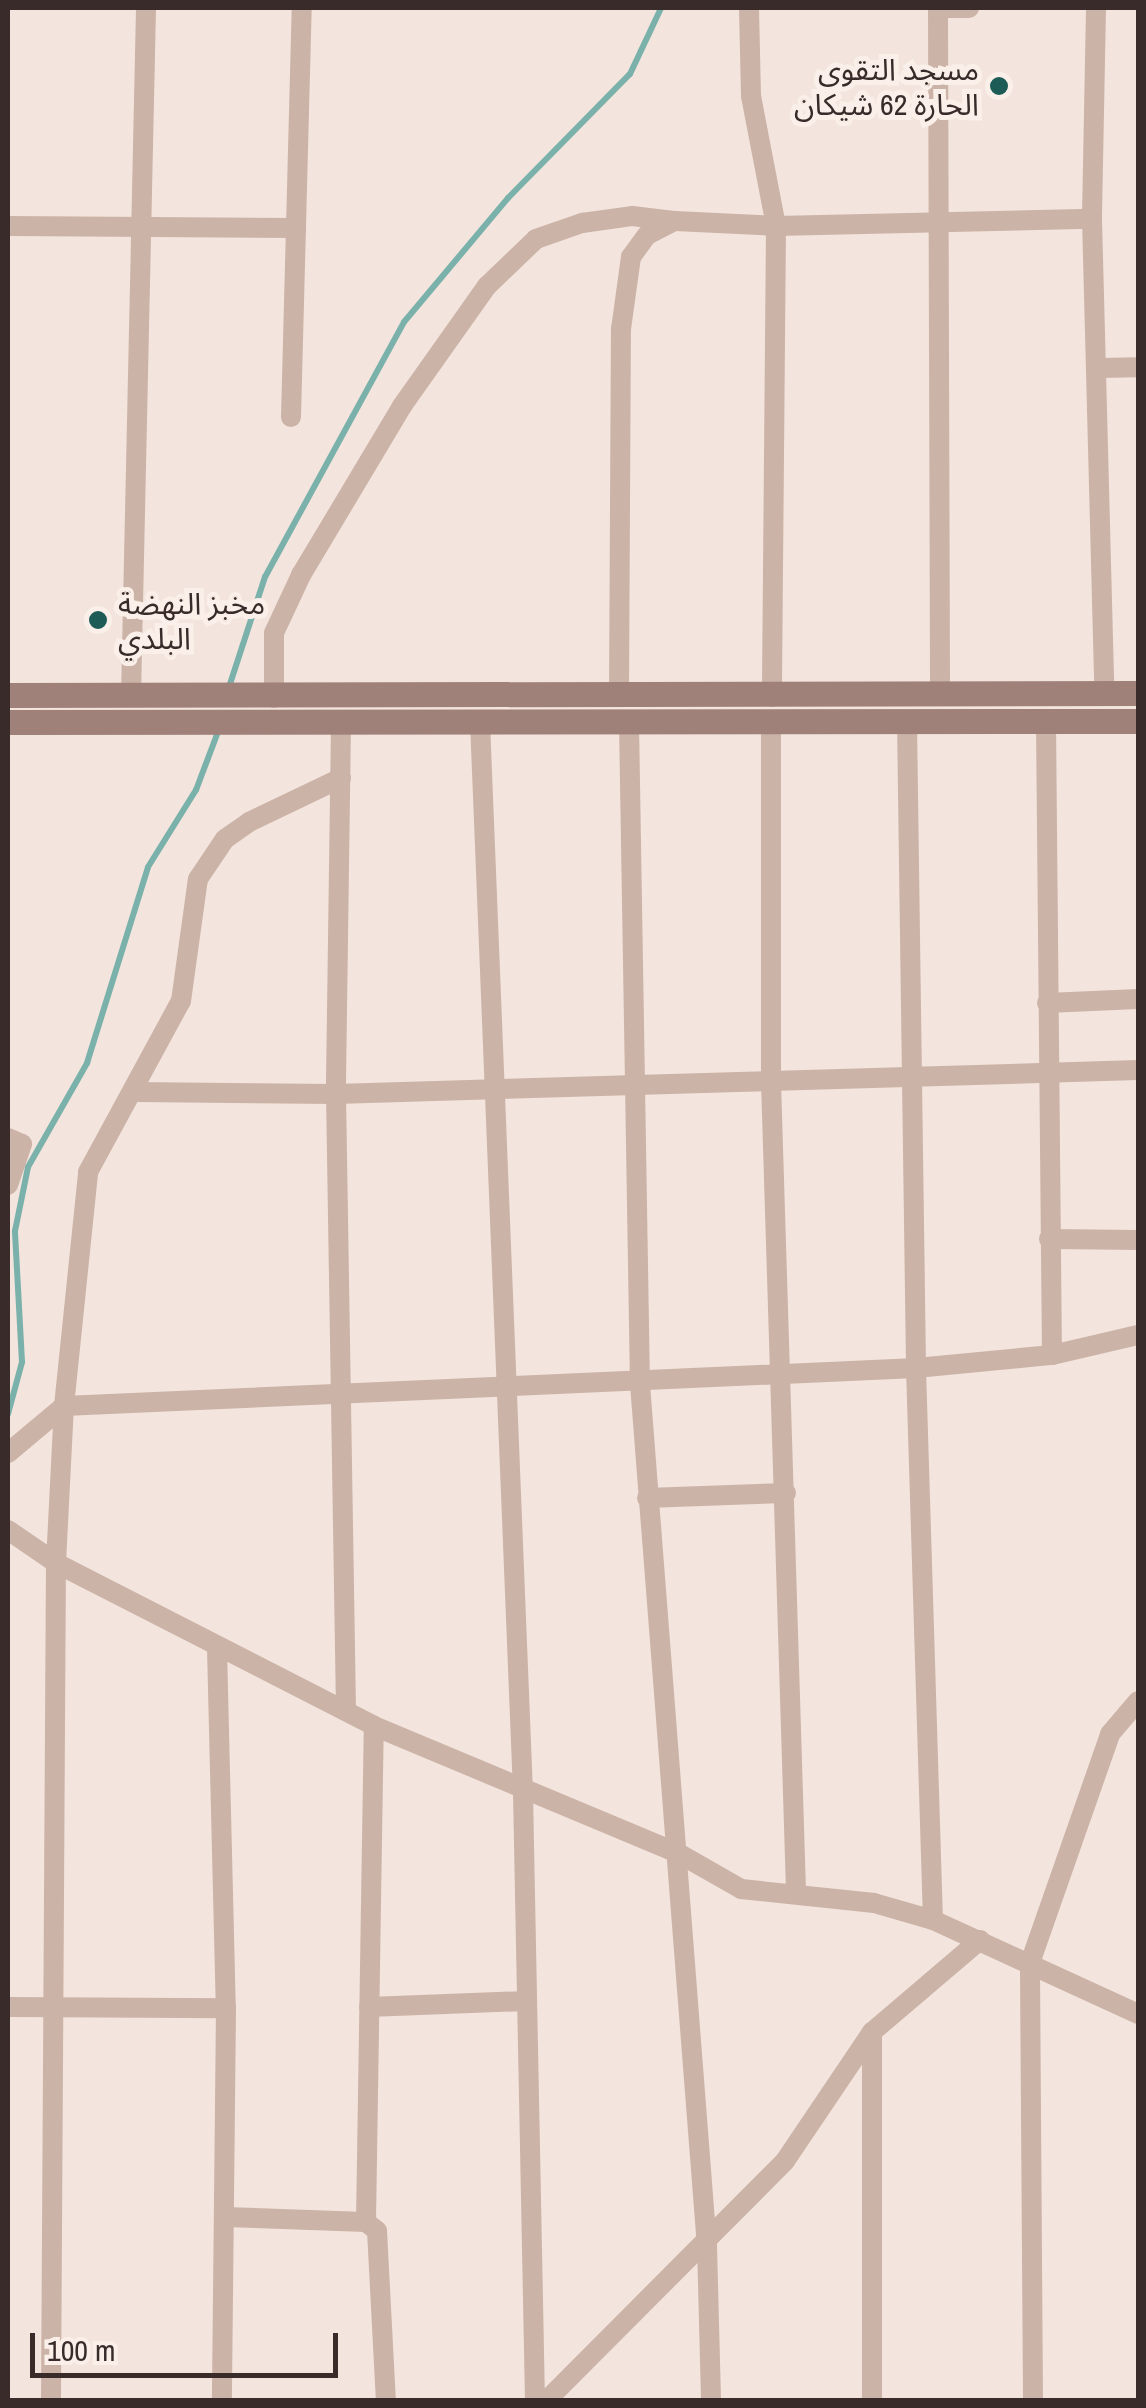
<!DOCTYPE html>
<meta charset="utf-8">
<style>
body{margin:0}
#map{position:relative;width:1146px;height:2408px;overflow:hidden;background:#f3e5dd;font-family:"Archivo Narrow","Noto Sans Arabic",sans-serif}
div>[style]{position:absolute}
.stream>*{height:6px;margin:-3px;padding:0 3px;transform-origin:3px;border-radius:3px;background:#7bb1ab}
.minor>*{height:20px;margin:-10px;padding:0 10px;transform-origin:10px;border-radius:10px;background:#ccb3a8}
.secondary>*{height:25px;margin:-12.5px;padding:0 12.5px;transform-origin:12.5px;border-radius:12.5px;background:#a08179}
.dots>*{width:28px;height:28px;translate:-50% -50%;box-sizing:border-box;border:5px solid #faf0e9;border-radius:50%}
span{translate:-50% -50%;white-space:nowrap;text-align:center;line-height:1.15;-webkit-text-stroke:10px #faf0e9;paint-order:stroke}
.poi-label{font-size:30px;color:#382b29}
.right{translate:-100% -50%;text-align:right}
.left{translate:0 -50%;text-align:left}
.frame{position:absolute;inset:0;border:10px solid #382b29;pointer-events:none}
.scale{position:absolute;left:30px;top:2333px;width:308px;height:45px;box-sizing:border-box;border:5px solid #382b29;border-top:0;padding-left:12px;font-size:30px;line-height:35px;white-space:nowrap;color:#382b29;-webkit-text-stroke:8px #faf0e9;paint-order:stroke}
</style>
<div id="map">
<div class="stream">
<i style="left:229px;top:687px;width:116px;rotate:-71.9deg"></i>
<i style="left:265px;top:577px;width:290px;rotate:-61.4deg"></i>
<i style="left:404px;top:322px;width:162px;rotate:-50deg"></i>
<i style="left:508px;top:198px;width:174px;rotate:-45.5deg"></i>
<i style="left:630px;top:74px;width:73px;rotate:-64.8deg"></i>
<i style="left:8px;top:1414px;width:54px;rotate:-74.9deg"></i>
<i style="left:22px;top:1362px;width:131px;rotate:-93.1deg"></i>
<i style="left:15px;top:1231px;width:65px;rotate:-78.5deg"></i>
<i style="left:28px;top:1167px;width:120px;rotate:-60.4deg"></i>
<i style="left:87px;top:1063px;width:205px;rotate:-72.7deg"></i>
<i style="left:148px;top:867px;width:91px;rotate:-58.1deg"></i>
<i style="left:196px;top:790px;width:65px;rotate:-69.3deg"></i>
</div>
<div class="minor">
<i style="left:749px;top:8px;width:88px;rotate:88.7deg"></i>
<i style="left:751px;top:96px;width:132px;rotate:79.1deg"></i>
<i style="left:776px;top:226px;width:471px;rotate:90.5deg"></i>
<i style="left:938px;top:8px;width:686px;rotate:89.83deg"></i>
<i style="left:938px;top:8px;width:31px"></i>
<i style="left:1096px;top:8px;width:211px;rotate:91.1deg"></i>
<i style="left:1092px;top:219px;width:474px;rotate:88.5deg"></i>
<i style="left:8px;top:226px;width:288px;rotate:0.4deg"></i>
<i style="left:1099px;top:368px;width:39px;rotate:-1deg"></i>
<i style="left:291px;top:417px;width:409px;rotate:-88.5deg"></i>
<i style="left:131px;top:696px;width:688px;rotate:-88.75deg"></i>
<i style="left:619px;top:697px;width:368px;rotate:-89.7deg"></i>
<i style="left:621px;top:329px;width:73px;rotate:-82.1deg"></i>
<i style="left:631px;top:257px;width:27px;rotate:-54deg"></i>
<i style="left:647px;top:235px;width:31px;rotate:-27deg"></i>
<i style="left:675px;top:221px;width:101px;rotate:2.8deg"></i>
<i style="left:776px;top:226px;width:316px;rotate:-1.3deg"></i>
<i style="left:274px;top:698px;width:65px;rotate:-90deg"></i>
<i style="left:274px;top:633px;width:64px;rotate:-65deg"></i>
<i style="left:301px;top:575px;width:197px;rotate:-59.1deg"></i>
<i style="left:402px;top:406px;width:147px;rotate:-54.7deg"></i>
<i style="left:487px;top:286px;width:68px;rotate:-43.8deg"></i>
<i style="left:536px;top:239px;width:49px;rotate:-19.2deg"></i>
<i style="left:582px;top:223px;width:50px;rotate:-8deg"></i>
<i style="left:632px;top:216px;width:42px;rotate:6.8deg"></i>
<i style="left:907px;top:721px;width:647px;rotate:89.2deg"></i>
<i style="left:916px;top:1368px;width:552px;rotate:88.24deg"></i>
<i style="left:480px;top:722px;width:1072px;rotate:87.7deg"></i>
<i style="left:523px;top:1793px;width:607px;rotate:88.87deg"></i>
<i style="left:629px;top:722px;width:662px;rotate:89.05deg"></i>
<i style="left:640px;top:1384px;width:865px;rotate:85.56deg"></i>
<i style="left:707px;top:2246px;width:154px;rotate:88.5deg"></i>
<i style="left:771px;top:722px;width:360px;rotate:90deg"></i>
<i style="left:771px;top:1082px;width:811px;rotate:88.23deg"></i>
<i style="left:1046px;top:722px;width:633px;rotate:89.46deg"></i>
<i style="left:341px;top:724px;width:370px;rotate:90.8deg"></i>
<i style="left:336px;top:1094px;width:616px;rotate:89.07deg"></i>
<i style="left:1047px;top:1003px;width:91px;rotate:-2.5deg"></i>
<i style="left:134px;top:1092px;width:202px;rotate:0.6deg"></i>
<i style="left:336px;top:1094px;width:802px;rotate:-1.71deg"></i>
<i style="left:8px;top:1138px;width:15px;rotate:23deg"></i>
<i style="left:22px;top:1144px;width:43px;rotate:108.9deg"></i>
<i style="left:1049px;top:1239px;width:89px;rotate:0.6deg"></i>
<i style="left:8px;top:1453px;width:73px;rotate:-40deg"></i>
<i style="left:64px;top:1406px;width:235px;rotate:-84.1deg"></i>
<i style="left:88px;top:1172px;width:195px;rotate:-61.5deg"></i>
<i style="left:181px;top:1001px;width:123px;rotate:-82.1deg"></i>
<i style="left:198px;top:879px;width:48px;rotate:-56deg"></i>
<i style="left:225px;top:839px;width:29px;rotate:-35deg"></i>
<i style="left:249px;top:822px;width:102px;rotate:-25.6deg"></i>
<i style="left:647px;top:1498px;width:139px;rotate:-2.1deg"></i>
<i style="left:8px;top:1530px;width:58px;rotate:34.5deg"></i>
<i style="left:56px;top:1563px;width:357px;rotate:27.1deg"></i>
<i style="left:374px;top:1726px;width:329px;rotate:22.7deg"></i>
<i style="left:678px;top:1853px;width:73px;rotate:29.7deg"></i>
<i style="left:741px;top:1889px;width:134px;rotate:6deg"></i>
<i style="left:874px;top:1903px;width:61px;rotate:16.1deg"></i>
<i style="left:933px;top:1920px;width:226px;rotate:24.6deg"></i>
<i style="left:217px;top:1648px;width:360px;rotate:88.6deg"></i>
<i style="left:226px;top:2008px;width:392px;rotate:90.6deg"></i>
<i style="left:8px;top:2007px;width:218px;rotate:0.3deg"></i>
<i style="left:369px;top:2007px;width:158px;rotate:-2.2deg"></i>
<i style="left:872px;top:2033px;width:367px;rotate:90deg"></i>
<i style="left:224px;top:2217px;width:142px;rotate:2deg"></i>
<i style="left:366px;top:2222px;width:14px;rotate:39deg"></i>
<i style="left:377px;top:2231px;width:169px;rotate:87deg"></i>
<i style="left:366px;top:2222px;width:496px;rotate:-89.1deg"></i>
<i style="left:51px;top:2400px;width:837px;rotate:-89.66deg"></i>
<i style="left:56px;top:1563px;width:157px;rotate:-87.1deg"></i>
<i style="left:64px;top:1406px;width:853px;rotate:-2.55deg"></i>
<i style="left:916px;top:1368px;width:137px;rotate:-5.5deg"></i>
<i style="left:1052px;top:1355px;width:88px;rotate:-13.1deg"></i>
<i style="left:547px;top:2400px;width:337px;rotate:-45.1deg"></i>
<i style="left:785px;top:2161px;width:156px;rotate:-56deg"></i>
<i style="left:872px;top:2032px;width:142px;rotate:-40.4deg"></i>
<i style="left:1033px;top:2400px;width:437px;rotate:-90.4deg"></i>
<i style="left:1030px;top:1963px;width:243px;rotate:-70.7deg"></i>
<i style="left:1110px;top:1734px;width:43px;rotate:-49.7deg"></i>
</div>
<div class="secondary">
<i style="left:8px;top:695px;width:1130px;rotate:-0.1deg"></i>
<i style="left:8px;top:722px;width:1130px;rotate:-0.05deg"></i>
</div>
<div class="dots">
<i style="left:999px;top:86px;background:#1c5b56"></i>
<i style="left:98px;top:620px;background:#1c5b56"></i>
</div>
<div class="poi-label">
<span class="right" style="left:979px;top:86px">مسجد التقوى<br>الحارة 62 شيكان</span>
<span class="left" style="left:118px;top:620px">مخبز النهضة<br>البلدي</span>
</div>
<div class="frame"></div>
<div class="scale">100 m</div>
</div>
